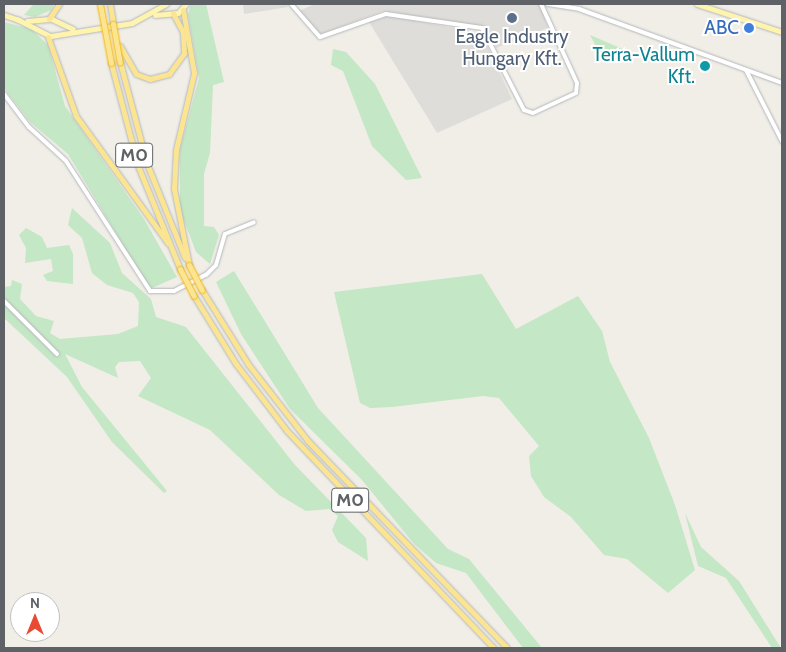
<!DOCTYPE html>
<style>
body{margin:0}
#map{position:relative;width:786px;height:652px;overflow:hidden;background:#f0eee7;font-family:Cabin,sans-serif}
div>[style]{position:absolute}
.industrial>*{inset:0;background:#dfddd9}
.green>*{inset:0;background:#c4e7c5}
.roads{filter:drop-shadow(0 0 1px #b4b7bb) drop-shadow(0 0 1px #b4b7bb)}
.minor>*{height:4px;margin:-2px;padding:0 2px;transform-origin:2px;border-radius:2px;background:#fff}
.major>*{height:4.5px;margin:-2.25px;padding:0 2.25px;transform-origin:2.25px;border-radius:2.25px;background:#fef4ad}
.highway>*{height:5px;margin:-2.5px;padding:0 2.5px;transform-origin:2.5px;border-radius:2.5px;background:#fce592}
.bridges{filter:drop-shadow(0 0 1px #f5b302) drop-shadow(0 0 1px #f5b302)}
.highway-bridge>*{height:5px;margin:-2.5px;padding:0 2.5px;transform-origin:2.5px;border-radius:2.5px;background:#fce592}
.dots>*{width:14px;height:14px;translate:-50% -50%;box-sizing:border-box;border:2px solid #fff;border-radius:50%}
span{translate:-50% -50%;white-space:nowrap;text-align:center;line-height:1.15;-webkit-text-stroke:4px #fff;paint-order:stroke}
.shield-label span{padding:1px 4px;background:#fff;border:1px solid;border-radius:4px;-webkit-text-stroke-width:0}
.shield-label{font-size:18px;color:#5e6267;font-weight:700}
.shop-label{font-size:19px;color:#366cbe}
.right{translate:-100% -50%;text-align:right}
.service-label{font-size:19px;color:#4e5e75}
.culture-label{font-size:19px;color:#0d838f}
.frame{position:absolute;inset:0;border:5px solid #5e6267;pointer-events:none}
.north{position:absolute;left:10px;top:592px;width:50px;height:50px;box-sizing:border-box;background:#fff;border:1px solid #bfc0c2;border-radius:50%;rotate:0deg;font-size:14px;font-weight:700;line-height:20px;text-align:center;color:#5e6267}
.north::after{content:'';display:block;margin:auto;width:18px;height:22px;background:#e84a34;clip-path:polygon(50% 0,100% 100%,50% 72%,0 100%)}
</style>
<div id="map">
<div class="industrial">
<i style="clip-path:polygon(243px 4px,286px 4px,288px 7px,244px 14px)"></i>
<i style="clip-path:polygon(315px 4px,539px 4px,548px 28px,496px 48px,486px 27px,383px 11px,316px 36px,299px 11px)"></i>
<i style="clip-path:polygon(388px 16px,481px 33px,512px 99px,437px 133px,369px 22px)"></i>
</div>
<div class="green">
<i style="clip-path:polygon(34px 4px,54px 4px,51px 10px,35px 17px,24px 15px)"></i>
<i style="clip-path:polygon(191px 4px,206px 4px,224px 82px,213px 85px,210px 153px,204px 174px,204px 226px,214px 227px,219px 235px,210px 264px,196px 252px,180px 210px,180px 149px,199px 78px,188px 14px)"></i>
<i style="clip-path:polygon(4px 22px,31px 29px,48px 45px,65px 106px,144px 219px,177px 277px,152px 288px,145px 281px,68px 154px,30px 122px,4px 88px)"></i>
<i style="clip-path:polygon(590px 35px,625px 50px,603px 59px)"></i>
<i style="clip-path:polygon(333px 49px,346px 52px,375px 84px,422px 178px,406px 180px,372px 146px,343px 71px,331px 65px)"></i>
<i style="clip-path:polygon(72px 208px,110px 243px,122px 273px,151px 299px,156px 317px,186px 327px,295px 465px,366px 538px,368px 561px,338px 542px,332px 530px,338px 516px,329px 509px,306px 511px,279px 495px,210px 430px,138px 396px,151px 378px,140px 361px,119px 362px,115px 367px,118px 378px,65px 354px,82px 387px,167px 491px,164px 493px,112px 442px,67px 377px,4px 318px,4px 287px,11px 286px,12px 280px,22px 284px,20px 299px,36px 316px,54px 321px,50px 333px,60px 339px,118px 334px,138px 326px,139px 302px,133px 293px,107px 285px,92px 273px,82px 238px,68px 225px)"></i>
<i style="clip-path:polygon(26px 228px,42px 237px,47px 248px,69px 245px,73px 254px,73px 284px,47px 281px,43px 275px,53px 271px,51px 259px,25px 263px,26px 248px,19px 235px)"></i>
<i style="clip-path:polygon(234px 271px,318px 408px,448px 549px,469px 559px,542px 648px,523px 648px,466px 573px,436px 563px,414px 544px,362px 480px,290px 409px,241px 334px,216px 282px)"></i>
<i style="clip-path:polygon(482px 274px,516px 329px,578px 296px,602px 331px,610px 362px,649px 438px,675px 505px,695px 570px,668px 593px,627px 559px,604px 555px,571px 517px,544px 497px,531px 476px,529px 456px,539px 446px,499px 398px,483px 396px,392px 407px,370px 408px,360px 403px,334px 292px)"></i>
<i style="clip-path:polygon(685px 513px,701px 547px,739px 581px,781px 648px,772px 648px,726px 578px,698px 566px)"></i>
</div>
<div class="roads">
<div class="minor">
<i style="left:291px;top:4px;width:44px;rotate:48.7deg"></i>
<i style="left:320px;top:37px;width:70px;rotate:-19.2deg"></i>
<i style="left:386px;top:14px;width:97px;rotate:8.3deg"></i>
<i style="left:482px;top:28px;width:92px;rotate:62.9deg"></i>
<i style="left:524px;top:110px;width:9px;rotate:18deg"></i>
<i style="left:533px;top:113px;width:47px;rotate:-24.9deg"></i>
<i style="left:576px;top:93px;width:10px;rotate:-84deg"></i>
<i style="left:577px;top:83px;width:87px;rotate:-114.5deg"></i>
<i style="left:548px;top:4px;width:31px;rotate:9deg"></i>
<i style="left:579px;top:9px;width:216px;rotate:20deg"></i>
<i style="left:746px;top:70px;width:80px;rotate:63.1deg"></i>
<i style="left:4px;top:94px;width:41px;rotate:52.9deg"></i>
<i style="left:29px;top:127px;width:50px;rotate:42.6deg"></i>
<i style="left:66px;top:161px;width:155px;rotate:57.1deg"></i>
<i style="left:150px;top:291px;width:24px"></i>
<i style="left:174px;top:291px;width:36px;rotate:-27deg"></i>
<i style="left:206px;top:275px;width:14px;rotate:-45deg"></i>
<i style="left:216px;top:265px;width:32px;rotate:-74deg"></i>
<i style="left:225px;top:234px;width:31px;rotate:-22deg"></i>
<i style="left:4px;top:301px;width:75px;rotate:45deg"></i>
</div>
<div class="major">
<i style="left:697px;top:4px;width:89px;rotate:18.2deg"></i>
<i style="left:4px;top:15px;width:16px;rotate:18deg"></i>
<i style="left:155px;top:15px;width:23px;rotate:-5deg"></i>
<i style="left:178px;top:13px;width:12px;rotate:-48deg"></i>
<i style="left:17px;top:19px;width:38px;rotate:27deg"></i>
<i style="left:51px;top:36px;width:82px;rotate:-9.1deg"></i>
<i style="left:132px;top:23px;width:39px;rotate:-29deg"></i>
<i style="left:27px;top:21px;width:25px;rotate:-5deg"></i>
<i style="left:52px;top:19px;width:23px;rotate:25deg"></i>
</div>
<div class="highway">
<i style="left:110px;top:4px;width:20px;rotate:81deg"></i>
<i style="left:183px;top:10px;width:64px;rotate:80.1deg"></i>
<i style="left:194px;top:73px;width:79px;rotate:103.2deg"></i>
<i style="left:176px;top:150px;width:39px;rotate:93deg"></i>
<i style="left:174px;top:189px;width:77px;rotate:78.8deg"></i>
<i style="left:49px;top:19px;width:18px;rotate:-56deg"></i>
<i style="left:48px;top:37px;width:84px;rotate:70.5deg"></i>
<i style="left:76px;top:116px;width:157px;rotate:54.1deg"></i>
<i style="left:120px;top:46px;width:32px;rotate:60deg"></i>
<i style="left:136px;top:74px;width:15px;rotate:20deg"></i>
<i style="left:150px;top:79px;width:20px;rotate:-15deg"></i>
<i style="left:169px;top:74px;width:26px;rotate:-54deg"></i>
<i style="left:184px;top:53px;width:21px;rotate:-93deg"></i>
<i style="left:183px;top:32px;width:21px;rotate:-118deg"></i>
<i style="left:120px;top:62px;width:106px;rotate:75.2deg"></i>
<i style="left:147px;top:164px;width:101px;rotate:68deg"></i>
<i style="left:111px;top:63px;width:106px;rotate:75.3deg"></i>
<i style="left:138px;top:166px;width:111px;rotate:67.8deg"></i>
<i style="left:202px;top:290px;width:87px;rotate:58.1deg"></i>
<i style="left:248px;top:364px;width:98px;rotate:52.1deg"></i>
<i style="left:308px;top:441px;width:287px;rotate:46.1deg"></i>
<i style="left:194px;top:296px;width:80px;rotate:58.3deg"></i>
<i style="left:236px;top:364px;width:84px;rotate:52.7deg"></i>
<i style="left:287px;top:431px;width:300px;rotate:46.4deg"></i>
</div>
</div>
<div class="bridges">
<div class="highway-bridge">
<i style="left:100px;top:4px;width:60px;rotate:79.4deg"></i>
<i style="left:113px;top:24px;width:39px;rotate:80deg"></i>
<i style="left:189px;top:265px;width:28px;rotate:63deg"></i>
<i style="left:180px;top:269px;width:30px;rotate:63deg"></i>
</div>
</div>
<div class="dots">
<i style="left:512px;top:18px;background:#5c6f8a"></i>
<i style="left:749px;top:28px;background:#3f7fe0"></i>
<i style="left:705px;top:66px;background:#0f9aa8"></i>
</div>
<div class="shield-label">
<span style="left:134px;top:155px">M0</span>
<span style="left:350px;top:500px">M0</span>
</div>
<div class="shop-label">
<span class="right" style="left:739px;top:28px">ABC</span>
</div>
<div class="service-label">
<span style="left:512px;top:48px">Eagle Industry<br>Hungary Kft.</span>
</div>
<div class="culture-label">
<span class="right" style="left:695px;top:66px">Terra-Vallum<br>Kft.</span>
</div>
<div class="frame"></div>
<div class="north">N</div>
</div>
